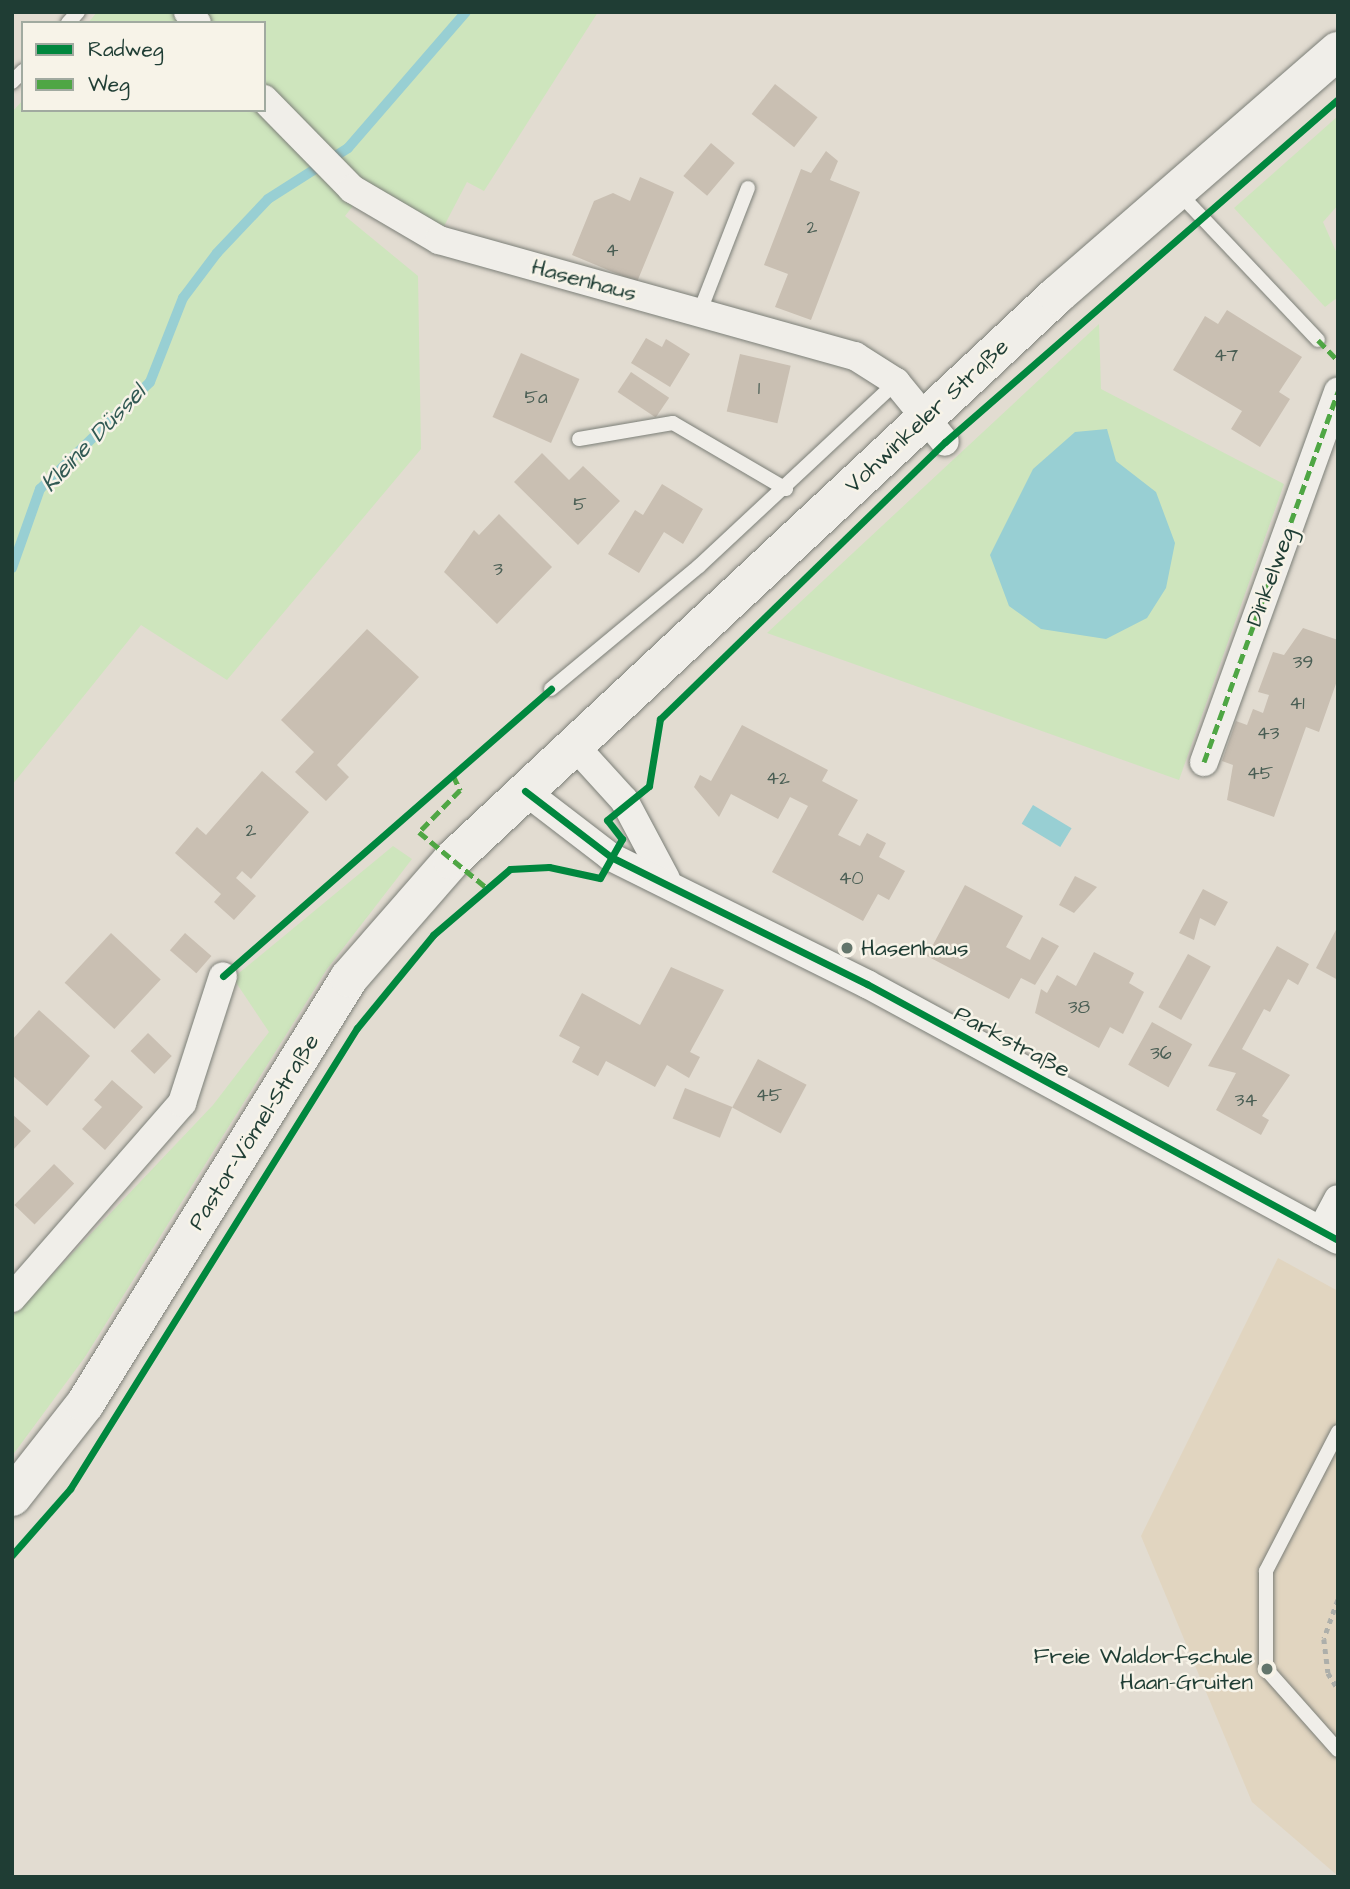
<!DOCTYPE html>
<meta charset="utf-8">
<style>
body{margin:0}
#map{position:relative;width:1350px;height:1889px;overflow:hidden;background:#e2dcd1;font-family:"Architects Daughter",sans-serif}
div>[style]{position:absolute}
.built>*{inset:0;background:#e1d5c0}
.green>*{inset:0;background:#cee5bd}
.water>*{inset:0;background:#98cfd3;transform-origin:0 0}
.stream>*{height:10px;margin:-5px;padding:0 5px;transform-origin:5px;border-radius:5px;background:#98cfd3}
.building>*{inset:0;background:#c9bfb2;transform-origin:0 0}
.path>*{height:4.5px;margin-top:-2.25px;transform-origin:0;background:repeating-linear-gradient(90deg,#adafaa 0 5px,transparent 0 10px)}
.roads{filter:drop-shadow(0 0 2px #7c7f78) drop-shadow(0 0 2px #7c7f78)}
.service>*{height:14px;margin:-7px;padding:0 7px;transform-origin:7px;border-radius:7px;background:#f0eee9}
.minor>*{height:28px;margin:-14px;padding:0 14px;transform-origin:14px;border-radius:14px;background:#f0eee9}
.secondary>*{height:38px;margin:-19px;padding:0 19px;transform-origin:19px;border-radius:19px;background:#f0eee9}
.quiet>*{height:5px;margin-top:-2.5px;transform-origin:0;background:repeating-linear-gradient(90deg,#4fa644 0 10px,transparent 0 15px)}
.cycleway>*{height:7px;margin:-3.5px;padding:0 3.5px;transform-origin:3.5px;border-radius:3.5px;background:#00873e}
.dots>*{width:19px;height:19px;translate:-50% -50%;box-sizing:border-box;border:4px solid #f7f3e8;border-radius:50%}
span{translate:-50% -50%;white-space:nowrap;text-align:center;line-height:1.15;-webkit-text-stroke:5px #f7f3e8;paint-order:stroke}
.number-label{font-size:19px;color:#4a5e54}
.number-label span{-webkit-text-stroke-width:0}
.street-label{font-size:23px;color:#1f3d34}
.poi-label{font-size:23px;color:#1f3d34}
.left{translate:0 -50%;text-align:left}
.right{translate:-100% -50%;text-align:right}
.water-label{font-size:24px;color:#315954;font-style:italic}
.frame{position:absolute;inset:0;border:14px solid #1f3d34;pointer-events:none}
.legend{position:absolute;left:21px;top:21px;width:245px;height:91px;box-sizing:border-box;background:#f7f3e8;border:2px solid #a1aaa0;margin:0;padding:9px 12px;list-style:none;font-size:21px;color:#1f3d34}
.legend li{display:flex;align-items:center;gap:14px;height:35px}
.legend b{width:35px;border:2px solid #a1aaa0}
</style>
<div id="map">
<div class="built">
<i style="clip-path:polygon(1278px 1258px,1338px 1291px,1338px 1876px,1252px 1802px,1141px 1536px)"></i>
</div>
<div class="green">
<i style="clip-path:polygon(97px 12px,598px 12px,484px 191px,467px 182px,443px 228px,368px 187px,345px 216px,418px 276px,421px 449px,227px 680px,141px 625px,12px 785px,12px 112px,23px 100px,23px 110px,264px 110px,264px 23px,88px 23px)"></i>
<i style="clip-path:polygon(1338px 116px,1338px 205px,1323px 222px,1338px 256px,1338px 297px,1325px 307px,1234px 208px)"></i>
<i style="clip-path:polygon(1099px 324px,1101px 389px,1284px 484px,1179px 780px,767px 633px)"></i>
<i style="clip-path:polygon(393px 846px,412px 859px,327px 969px,85px 1357px,12px 1456px,12px 1317px,213px 1105px,269px 1032px,233px 978px)"></i>
</div>
<div class="water">
<i style="clip-path:polygon(1107px 429px,1116px 461px,1156px 492px,1175px 543px,1166px 588px,1147px 618px,1106px 639px,1041px 629px,1009px 606px,990px 555px,1033px 469px,1075px 432px)"></i>
<i style="left:1033px;top:805px;width:45px;height:22px;rotate:31deg"></i>
</div>
<div class="stream">
<i style="left:12px;top:568px;width:84px;rotate:-70.5deg"></i>
<i style="left:40px;top:489px;width:153px;rotate:-44.2deg"></i>
<i style="left:150px;top:382px;width:90px;rotate:-68.6deg"></i>
<i style="left:183px;top:298px;width:56px;rotate:-52.9deg"></i>
<i style="left:217px;top:253px;width:74px;rotate:-46.6deg"></i>
<i style="left:268px;top:199px;width:95px;rotate:-32.5deg"></i>
<i style="left:348px;top:148px;width:180px;rotate:-49.1deg"></i>
</div>
<div class="building">
<i style="left:775px;top:84px;width:54px;height:38px;rotate:38deg"></i>
<i style="left:711px;top:143px;width:31px;height:43px;rotate:40deg"></i>
<i style="clip-path:polygon(826px 151px,838px 161px,830px 180px,860px 192px,811px 320px,775px 307px,788px 274px,764px 265px,801px 169px,811px 173px)"></i>
<i style="clip-path:polygon(640px 177px,674px 192px,637px 282px,572px 255px,594px 201px,613px 193px,630px 201px)"></i>
<i style="clip-path:polygon(1227px 310px,1302px 357px,1279px 392px,1290px 399px,1260px 447px,1231px 429px,1242px 411px,1173px 370px,1205px 316px,1218px 324px)"></i>
<i style="clip-path:polygon(646px 338px,662px 347px,666px 339px,690px 354px,670px 387px,631px 363px)"></i>
<i style="left:521px;top:353px;width:64px;height:70px;rotate:24deg"></i>
<i style="left:740px;top:354px;width:52px;height:59px;rotate:13deg"></i>
<i style="left:631px;top:372px;width:46px;height:24px;rotate:34deg"></i>
<i style="clip-path:polygon(542px 453px,569px 480px,583px 466px,620px 501px,578px 545px,514px 482px)"></i>
<i style="clip-path:polygon(662px 484px,703px 509px,683px 544px,664px 532px,639px 573px,608px 554px,635px 510px,643px 515px)"></i>
<i style="clip-path:polygon(499px 514px,552px 567px,497px 624px,444px 572px,474px 530px,479px 535px)"></i>
<i style="clip-path:polygon(1303px 628px,1338px 640px,1338px 678px,1319px 732px,1306px 727px,1274px 817px,1227px 800px,1233px 765px,1222px 761px,1236px 721px,1247px 725px,1253px 709px,1263px 713px,1269px 695px,1258px 692px,1273px 652px,1284px 655px)"></i>
<i style="clip-path:polygon(367px 629px,419px 677px,337px 765px,349px 777px,326px 801px,295px 772px,314px 752px,281px 720px)"></i>
<i style="clip-path:polygon(742px 725px,828px 770px,822px 781px,858px 800px,838px 835px,860px 846px,867px 833px,886px 843px,879px 857px,905px 871px,889px 900px,878px 894px,863px 921px,772px 872px,808px 806px,790px 797px,778px 819px,731px 794px,719px 817px,694px 787px,700px 775px,711px 781px)"></i>
<i style="clip-path:polygon(262px 771px,309px 812px,251px 879px,242px 871px,236px 878px,256px 896px,234px 920px,214px 902px,221px 894px,175px 853px,197px 827px,206px 835px)"></i>
<i style="clip-path:polygon(1075px 876px,1097px 887px,1074px 913px,1059px 905px)"></i>
<i style="clip-path:polygon(965px 885px,1023px 916px,1006px 947px,1030px 960px,1042px 937px,1059px 946px,1035px 985px,1021px 978px,1009px 999px,927px 956px)"></i>
<i style="clip-path:polygon(1203px 889px,1228px 902px,1215px 926px,1200px 918px,1194px 940px,1179px 933px)"></i>
<i style="clip-path:polygon(1338px 926px,1338px 980px,1316px 968px)"></i>
<i style="left:111px;top:933px;width:68px;height:68px;rotate:43deg"></i>
<i style="left:185px;top:933px;width:35px;height:23px;rotate:41deg"></i>
<i style="clip-path:polygon(1277px 946px,1309px 964px,1298px 985px,1288px 979px,1270px 1012px,1264px 1009px,1242px 1049px,1290px 1075px,1262px 1116px,1269px 1120px,1261px 1135px,1216px 1110px,1236px 1073px,1208px 1066px)"></i>
<i style="clip-path:polygon(1094px 952px,1134px 973px,1129px 983px,1144px 992px,1123px 1034px,1110px 1027px,1099px 1048px,1035px 1013px,1041px 989px,1047px 993px,1057px 975px,1076px 986px)"></i>
<i style="left:1188px;top:954px;width:26px;height:61px;rotate:29deg"></i>
<i style="clip-path:polygon(671px 967px,724px 990px,690px 1052px,700px 1057px,689px 1078px,667px 1065px,655px 1087px,606px 1061px,598px 1076px,572px 1062px,580px 1047px,559px 1036px,582px 993px,640px 1025px)"></i>
<i style="clip-path:polygon(39px 1010px,90px 1056px,47px 1106px,12px 1075px,12px 1040px)"></i>
<i style="left:1152px;top:1022px;width:46px;height:49px;rotate:29deg"></i>
<i style="left:148px;top:1033px;width:33px;height:25px;rotate:44deg"></i>
<i style="left:758px;top:1059px;width:55px;height:55px;rotate:28deg"></i>
<i style="clip-path:polygon(112px 1080px,143px 1107px,105px 1150px,82px 1129px,102px 1107px,94px 1100px)"></i>
<i style="left:685px;top:1088px;width:51px;height:33px;rotate:22deg"></i>
<i style="clip-path:polygon(12px 1114px,31px 1131px,12px 1151px)"></i>
<i style="left:54px;top:1164px;width:28px;height:57px;rotate:44deg"></i>
</div>
<div class="path">
<i style="left:1338px;top:1600px;width:41px;rotate:109.7deg"></i>
<i style="left:1324px;top:1639px;width:34px;rotate:83deg"></i>
<i style="left:1328px;top:1673px;width:19px;rotate:58deg"></i>
</div>
<div class="roads">
<div class="service">
<i style="left:68px;top:23px;width:15px;rotate:-48deg"></i>
<i style="left:12px;top:82px;width:16px;rotate:-45deg"></i>
<i style="left:1177px;top:191px;width:205px;rotate:46.6deg"></i>
<i style="left:700px;top:311px;width:132px;rotate:-68.7deg"></i>
<i style="left:579px;top:439px;width:95px;rotate:-9.7deg"></i>
<i style="left:673px;top:423px;width:131px;rotate:30.3deg"></i>
<i style="left:551px;top:689px;width:192px;rotate:-39.7deg"></i>
<i style="left:699px;top:566px;width:270px;rotate:-43deg"></i>
<i style="left:1338px;top:1432px;width:157px;rotate:117.4deg"></i>
<i style="left:1266px;top:1571px;width:98px;rotate:90deg"></i>
<i style="left:1266px;top:1669px;width:108px;rotate:48.4deg"></i>
</div>
<div class="minor">
<i style="left:188px;top:12px;width:14px;rotate:51deg"></i>
<i style="left:264px;top:99px;width:126px;rotate:45.6deg"></i>
<i style="left:352px;top:189px;width:101px;rotate:30.4deg"></i>
<i style="left:439px;top:240px;width:432px;rotate:15.6deg"></i>
<i style="left:855px;top:356px;width:49px;rotate:32.4deg"></i>
<i style="left:896px;top:382px;width:77px;rotate:50.8deg"></i>
<i style="left:573px;top:744px;width:76px;rotate:47.7deg"></i>
<i style="left:624px;top:800px;width:89px;rotate:62deg"></i>
<i style="left:1204px;top:762px;width:394px;rotate:-70.1deg"></i>
<i style="left:525px;top:791px;width:108px;rotate:37.5deg"></i>
<i style="left:611px;top:857px;width:286px;rotate:26.4deg"></i>
<i style="left:867px;top:984px;width:536px;rotate:28.53deg"></i>
<i style="left:1321px;top:1231px;width:36px;rotate:-62deg"></i>
<i style="left:12px;top:1298px;width:259px;rotate:-48.9deg"></i>
<i style="left:182px;top:1103px;width:133px;rotate:-72.1deg"></i>
</div>
<div class="secondary">
<i style="left:12px;top:1497px;width:118px;rotate:-51.9deg"></i>
<i style="left:85px;top:1404px;width:501px;rotate:-58.21deg"></i>
<i style="left:349px;top:978px;width:157px;rotate:-48.9deg"></i>
<i style="left:452px;top:860px;width:828px;rotate:-43.04deg"></i>
<i style="left:1057px;top:295px;width:372px;rotate:-41deg"></i>
</div>
</div>
<div class="quiet">
<i style="left:1318px;top:340px;width:29px;rotate:46deg"></i>
<i style="left:1204px;top:762px;width:394px;rotate:-70.1deg"></i>
<i style="left:453px;top:775px;width:17px;rotate:65deg"></i>
<i style="left:460px;top:790px;width:59px;rotate:134.3deg"></i>
<i style="left:419px;top:832px;width:88px;rotate:39.5deg"></i>
<i style="left:12px;top:1297px;width:1px"></i>
</div>
<div class="cycleway">
<i style="left:525px;top:791px;width:108px;rotate:37.5deg"></i>
<i style="left:611px;top:857px;width:286px;rotate:26.4deg"></i>
<i style="left:867px;top:984px;width:536px;rotate:28.53deg"></i>
<i style="left:223px;top:976px;width:436px;rotate:-41.2deg"></i>
<i style="left:12px;top:1555px;width:88px;rotate:-48.7deg"></i>
<i style="left:70px;top:1489px;width:543px;rotate:-58.1deg"></i>
<i style="left:357px;top:1028px;width:120px;rotate:-50.7deg"></i>
<i style="left:433px;top:935px;width:101px;rotate:-40.6deg"></i>
<i style="left:510px;top:869px;width:39px;rotate:-3deg"></i>
<i style="left:549px;top:867px;width:52px;rotate:12.2deg"></i>
<i style="left:600px;top:878px;width:45px;rotate:-60.6deg"></i>
<i style="left:622px;top:839px;width:24px;rotate:-128deg"></i>
<i style="left:607px;top:820px;width:54px;rotate:-39deg"></i>
<i style="left:649px;top:786px;width:68px;rotate:-80.7deg"></i>
<i style="left:660px;top:719px;width:397px;rotate:-44.2deg"></i>
<i style="left:945px;top:442px;width:522px;rotate:-41.11deg"></i>
</div>
<div class="dots">
<i style="left:847px;top:948px;background:#63756b"></i>
<i style="left:1267px;top:1669px;background:#63756b"></i>
</div>
<div class="number-label">
<span style="left:812px;top:228px">2</span>
<span style="left:612px;top:251px">4</span>
<span style="left:1226px;top:356px">47</span>
<span style="left:759px;top:389px">1</span>
<span style="left:536px;top:398px">5a</span>
<span style="left:580px;top:505px">5</span>
<span style="left:498px;top:570px">3</span>
<span style="left:1303px;top:663px">39</span>
<span style="left:1297px;top:704px">41</span>
<span style="left:1268px;top:734px">43</span>
<span style="left:1260px;top:774px">45</span>
<span style="left:778px;top:779px">42</span>
<span style="left:251px;top:831px">2</span>
<span style="left:851px;top:879px">40</span>
<span style="left:1079px;top:1008px">38</span>
<span style="left:1161px;top:1054px">36</span>
<span style="left:769px;top:1096px">45</span>
<span style="left:1246px;top:1101px">34</span>
</div>
<div class="street-label">
<span style="left:584px;top:280px;rotate:15deg">Hasenhaus</span>
<span style="left:927px;top:416px;rotate:-43deg">Vohwinkeler Straße</span>
<span style="left:1271px;top:577px;rotate:-70deg">Dinkelweg</span>
<span style="left:1012px;top:1042px;rotate:28deg">Parkstraße</span>
<span style="left:254px;top:1132px;rotate:-58deg">Pastor-Vömel-Straße</span>
</div>
<div class="poi-label">
<span class="left" style="left:861px;top:948px">Hasenhaus</span>
<span class="right" style="left:1253px;top:1669px">Freie Waldorfschule<br>Haan-Gruiten</span>
</div>
<div class="water-label">
<span style="left:94px;top:439px;rotate:-46deg">Kleine Düssel</span>
</div>
<div class="frame"></div>
<ul class="legend">
<li><b style="height:9px;background:#00873e"></b>Radweg</li>
<li><b style="height:9px;background:#4fa644"></b>Weg</li>
</ul>
</div>
